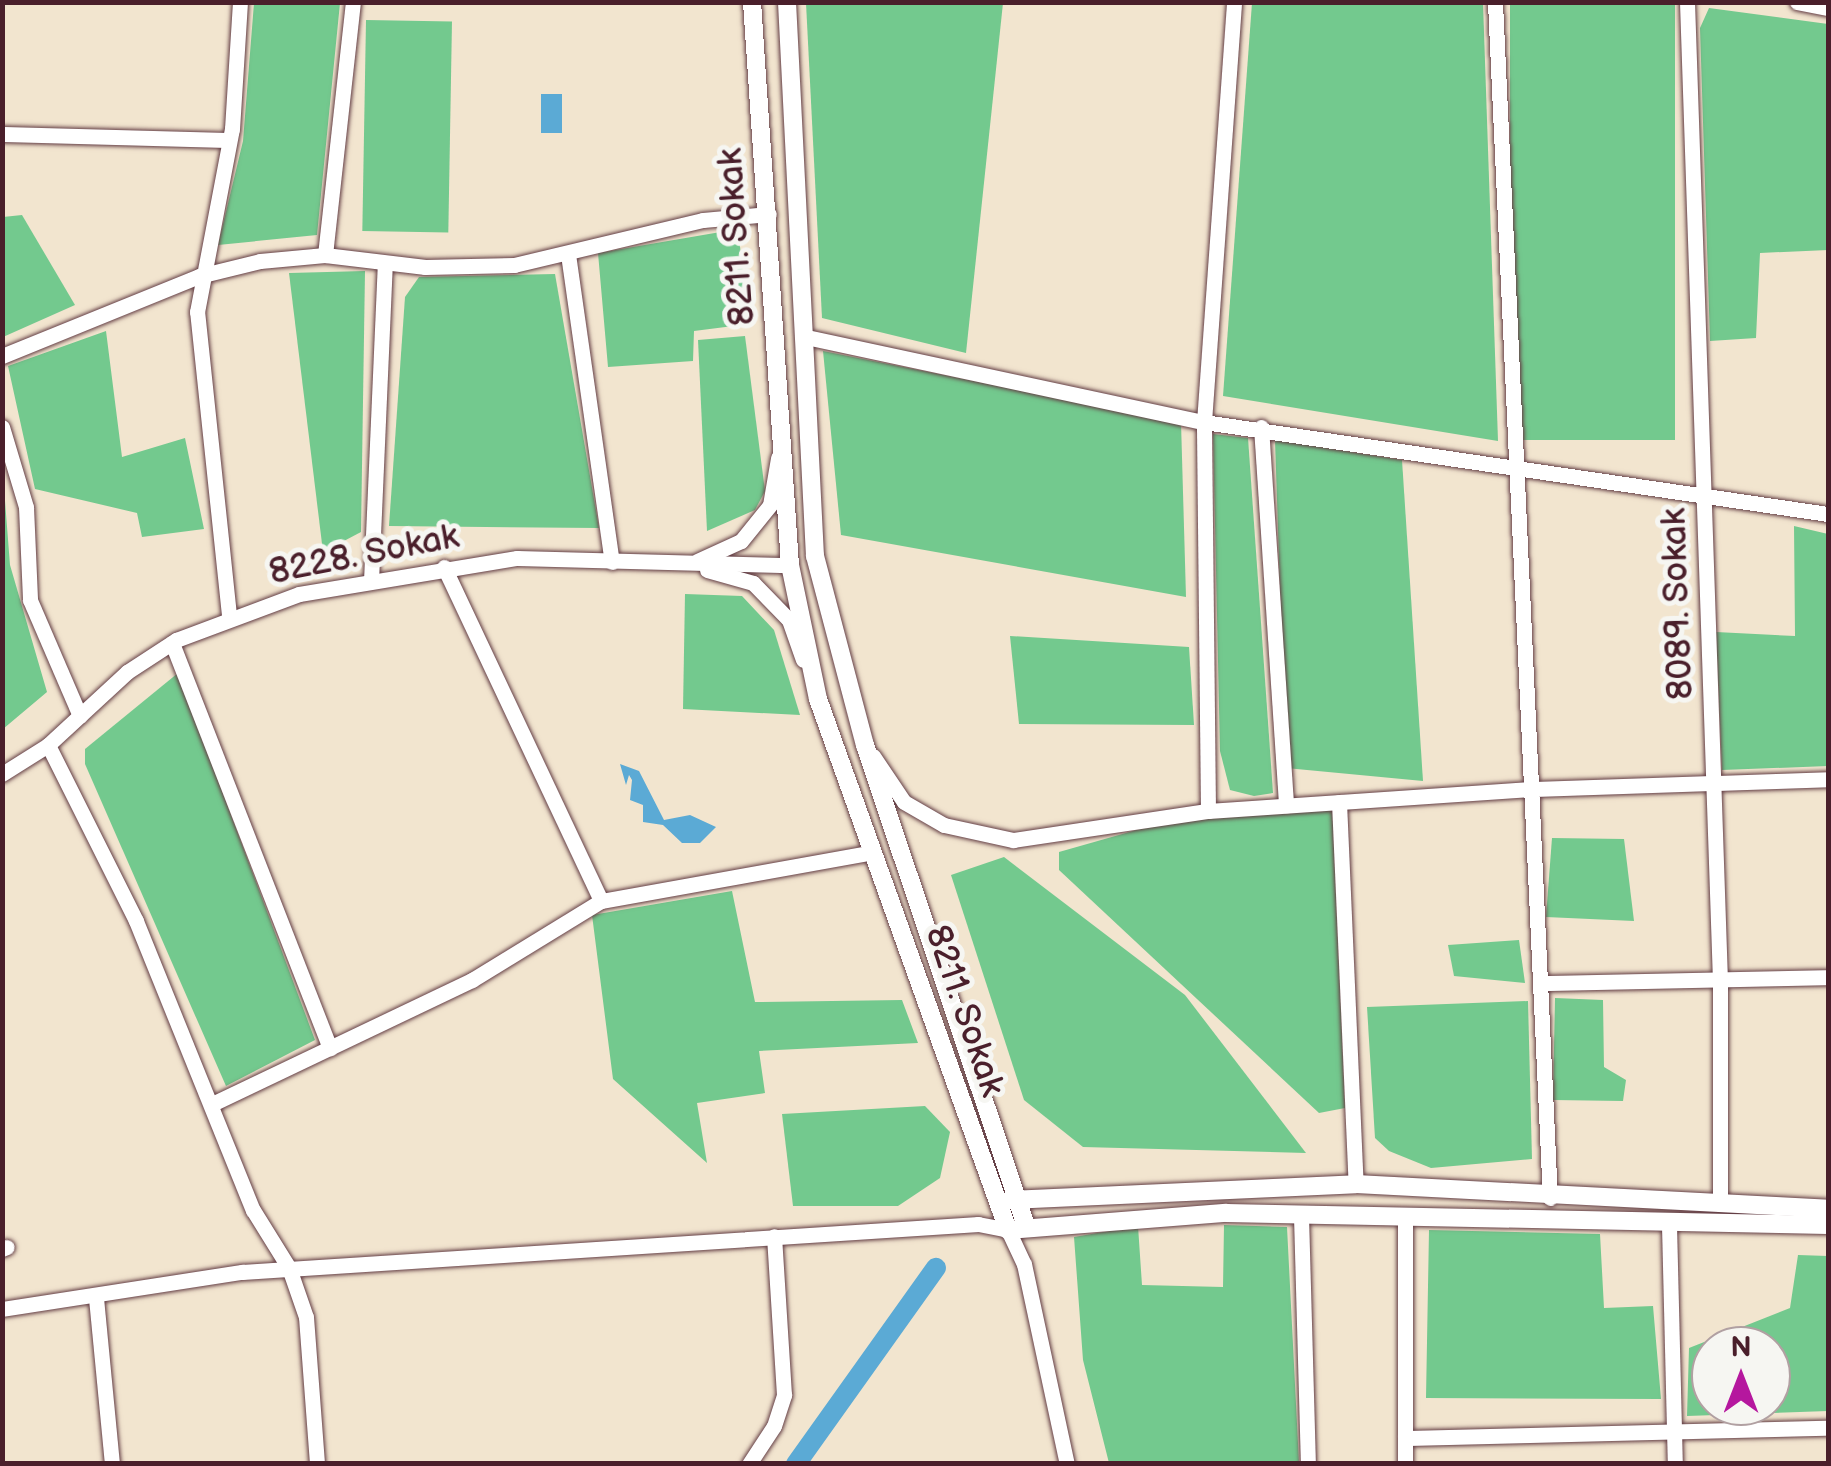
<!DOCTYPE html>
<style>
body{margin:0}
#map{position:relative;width:1831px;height:1466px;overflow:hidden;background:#f2e5cf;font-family:"Balsamiq Sans",sans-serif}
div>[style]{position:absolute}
.green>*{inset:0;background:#73c98e;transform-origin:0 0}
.water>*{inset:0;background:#5baad5;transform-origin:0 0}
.canal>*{height:20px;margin:-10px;padding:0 10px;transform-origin:10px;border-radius:10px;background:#5baad5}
.roads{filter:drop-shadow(0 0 2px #633d44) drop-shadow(0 0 2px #633d44)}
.minor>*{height:15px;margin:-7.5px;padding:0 7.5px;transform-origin:7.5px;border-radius:7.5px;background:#fff}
.tertiary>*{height:18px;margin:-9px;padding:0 9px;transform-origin:9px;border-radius:9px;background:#fff}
span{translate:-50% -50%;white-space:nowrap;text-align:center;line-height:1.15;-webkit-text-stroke:10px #f6f6f2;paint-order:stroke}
.street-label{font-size:35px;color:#4a1f2b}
.frame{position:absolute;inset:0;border:5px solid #4a1f2b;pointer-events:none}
.north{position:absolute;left:1691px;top:1326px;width:100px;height:100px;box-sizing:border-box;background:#f6f6f2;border:2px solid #b1a0a2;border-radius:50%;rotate:0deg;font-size:28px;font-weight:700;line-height:40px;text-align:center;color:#4a1f2b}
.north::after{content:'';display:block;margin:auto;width:35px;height:45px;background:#b5179e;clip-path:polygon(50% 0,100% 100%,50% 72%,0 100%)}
</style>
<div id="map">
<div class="green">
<i style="clip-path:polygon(254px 3px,340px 3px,317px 235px,218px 245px,243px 141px)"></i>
<i style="clip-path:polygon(806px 3px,1003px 3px,966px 353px,822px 318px)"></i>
<i style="clip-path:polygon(1252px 3px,1483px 3px,1498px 441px,1223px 396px)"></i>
<i style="left:1510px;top:3px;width:165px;height:437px"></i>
<i style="clip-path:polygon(1709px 8px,1828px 24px,1828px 250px,1760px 253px,1756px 338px,1710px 341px,1700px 28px)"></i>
<i style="left:366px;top:20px;width:86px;height:211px;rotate:1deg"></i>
<i style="clip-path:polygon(22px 215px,75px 305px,3px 337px,3px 217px)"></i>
<i style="clip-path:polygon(738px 229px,749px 324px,694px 331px,693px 361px,608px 367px,598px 253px)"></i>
<i style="clip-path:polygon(365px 271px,361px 532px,323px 552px,289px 273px)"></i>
<i style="clip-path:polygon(555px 274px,599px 528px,389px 526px,405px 297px,419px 277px)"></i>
<i style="clip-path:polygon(106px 331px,122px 457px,185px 438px,204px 529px,142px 537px,137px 513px,35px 489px,8px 366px)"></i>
<i style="clip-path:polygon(745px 336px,765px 491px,755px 510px,707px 531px,698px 340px)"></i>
<i style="clip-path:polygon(823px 351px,1181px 422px,1186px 597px,841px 535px)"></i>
<i style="clip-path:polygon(1213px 434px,1248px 438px,1273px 793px,1254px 796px,1230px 790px,1220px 751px)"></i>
<i style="clip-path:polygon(1275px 440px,1402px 460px,1423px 781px,1286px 768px)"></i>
<i style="clip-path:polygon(3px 475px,10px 565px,47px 692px,3px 729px)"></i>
<i style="clip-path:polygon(1794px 526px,1828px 534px,1828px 766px,1722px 770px,1716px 632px,1795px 636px)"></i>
<i style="clip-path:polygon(685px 594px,742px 596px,774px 630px,800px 715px,683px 709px)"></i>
<i style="clip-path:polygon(1010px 636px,1189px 647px,1194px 725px,1019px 724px)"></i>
<i style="clip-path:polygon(178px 673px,315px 1040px,226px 1086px,85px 764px,85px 749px)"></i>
<i style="clip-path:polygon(1332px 802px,1345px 1108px,1319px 1113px,1059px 870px,1059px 852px,1161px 823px)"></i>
<i style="clip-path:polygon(1552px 838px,1624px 839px,1634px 921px,1546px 917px)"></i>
<i style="clip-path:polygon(1004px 857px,1185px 995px,1306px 1153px,1083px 1147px,1024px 1100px,951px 875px)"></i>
<i style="clip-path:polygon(732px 891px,755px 1002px,902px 1000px,918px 1043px,759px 1051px,765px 1093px,697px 1103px,707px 1163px,613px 1079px,592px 915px)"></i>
<i style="clip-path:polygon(1519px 940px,1525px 983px,1454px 976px,1448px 945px)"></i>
<i style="clip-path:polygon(1555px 998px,1603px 1000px,1604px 1067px,1626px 1080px,1623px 1101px,1553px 1100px)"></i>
<i style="clip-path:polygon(1528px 1001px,1532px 1159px,1431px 1168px,1389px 1151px,1375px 1138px,1367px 1007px)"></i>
<i style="clip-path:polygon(925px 1106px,950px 1132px,940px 1178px,898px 1206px,793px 1206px,782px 1114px)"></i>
<i style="clip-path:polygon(1224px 1225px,1287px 1227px,1299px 1463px,1109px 1463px,1083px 1360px,1074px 1237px,1138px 1226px,1142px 1285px,1223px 1287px)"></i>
<i style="clip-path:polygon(1429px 1230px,1600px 1234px,1604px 1308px,1653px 1306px,1661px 1399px,1426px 1398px)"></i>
<i style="clip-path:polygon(evenodd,1798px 1255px,1828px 1256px,1828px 1411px,1687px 1416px,1689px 1348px,1790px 1308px,1798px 1255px,1711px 1346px,1771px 1346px,1771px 1406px,1711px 1406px,1711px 1346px)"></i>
</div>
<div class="water">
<i style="left:541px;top:94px;width:21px;height:39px"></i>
<i style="clip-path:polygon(620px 764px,639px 771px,664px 820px,690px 815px,716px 827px,700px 843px,682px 843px,663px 825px,643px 822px,643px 805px,630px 800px,632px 780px,629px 775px,626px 785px)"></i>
</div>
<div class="canal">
<i style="left:796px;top:1464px;width:241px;rotate:-54.5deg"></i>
</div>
<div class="roads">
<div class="minor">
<i style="left:1495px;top:2px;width:1197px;rotate:87.37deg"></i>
<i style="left:1687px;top:2px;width:980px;rotate:88.07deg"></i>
<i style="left:1720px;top:981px;width:223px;rotate:90deg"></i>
<i style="left:1797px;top:2px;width:32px;rotate:11deg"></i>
<i style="left:2px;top:134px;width:227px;rotate:1.5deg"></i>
<i style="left:568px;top:254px;width:311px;rotate:81.9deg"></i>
<i style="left:325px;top:255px;width:255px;rotate:-83.7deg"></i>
<i style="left:806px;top:337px;width:407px;rotate:12.1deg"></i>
<i style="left:1204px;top:422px;width:631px;rotate:8.39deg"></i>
<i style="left:2px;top:356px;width:213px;rotate:-22.1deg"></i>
<i style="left:199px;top:276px;width:63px;rotate:-13.8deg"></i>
<i style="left:260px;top:261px;width:65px;rotate:-5.3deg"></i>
<i style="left:325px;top:255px;width:101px;rotate:6.8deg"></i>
<i style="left:425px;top:267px;width:89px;rotate:-1.3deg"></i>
<i style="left:514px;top:265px;width:194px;rotate:-13.4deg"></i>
<i style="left:703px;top:220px;width:66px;rotate:-5.2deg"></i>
<i style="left:2px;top:427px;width:84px;rotate:73.3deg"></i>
<i style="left:26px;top:507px;width:93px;rotate:87.5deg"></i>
<i style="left:30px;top:600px;width:126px;rotate:66.7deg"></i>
<i style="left:1261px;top:427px;width:379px;rotate:86.2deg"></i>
<i style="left:697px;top:561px;width:48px;rotate:-24.4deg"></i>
<i style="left:741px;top:541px;width:46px;rotate:-51.1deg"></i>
<i style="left:770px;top:505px;width:48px;rotate:-80.3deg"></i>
<i style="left:444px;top:567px;width:369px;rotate:64.8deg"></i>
<i style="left:707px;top:570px;width:48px;rotate:15.8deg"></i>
<i style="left:753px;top:583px;width:52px;rotate:45.8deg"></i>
<i style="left:789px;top:620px;width:42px;rotate:70.7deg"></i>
<i style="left:371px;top:581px;width:317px;rotate:-87.5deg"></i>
<i style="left:229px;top:615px;width:305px;rotate:-96deg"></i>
<i style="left:197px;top:312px;width:186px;rotate:-79.2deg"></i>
<i style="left:232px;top:129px;width:127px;rotate:-86.4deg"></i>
<i style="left:172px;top:643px;width:435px;rotate:68.7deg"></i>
<i style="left:48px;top:745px;width:197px;rotate:63.4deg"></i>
<i style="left:136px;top:921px;width:312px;rotate:68deg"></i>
<i style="left:253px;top:1210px;width:68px;rotate:58.2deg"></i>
<i style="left:289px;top:1268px;width:52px;rotate:70.9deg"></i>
<i style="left:306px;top:1317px;width:147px;rotate:85.7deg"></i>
<i style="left:873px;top:756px;width:55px;rotate:56deg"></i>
<i style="left:904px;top:802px;width:46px;rotate:29.9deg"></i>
<i style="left:944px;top:825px;width:71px;rotate:12.3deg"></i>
<i style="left:1013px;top:840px;width:197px;rotate:-8.5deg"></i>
<i style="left:1208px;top:811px;width:327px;rotate:-3.9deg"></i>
<i style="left:1534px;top:789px;width:294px;rotate:-1.9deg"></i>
<i style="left:2px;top:774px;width:54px;rotate:-32.2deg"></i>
<i style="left:48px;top:745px;width:108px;rotate:-42.7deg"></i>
<i style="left:127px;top:672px;width:59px;rotate:-33.1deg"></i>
<i style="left:176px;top:640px;width:131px;rotate:-20.5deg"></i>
<i style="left:299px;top:594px;width:221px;rotate:-9.4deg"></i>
<i style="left:517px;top:558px;width:273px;rotate:1.5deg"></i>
<i style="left:1339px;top:802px;width:382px;rotate:87.5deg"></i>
<i style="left:1208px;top:811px;width:389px;rotate:-90.6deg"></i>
<i style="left:1204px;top:422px;width:421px;rotate:-85.9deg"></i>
<i style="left:1544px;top:983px;width:284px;rotate:-1.2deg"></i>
<i style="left:212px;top:1104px;width:288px;rotate:-25.5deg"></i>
<i style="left:472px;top:980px;width:151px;rotate:-31.5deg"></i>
<i style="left:601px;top:901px;width:276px;rotate:-10.2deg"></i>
<i style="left:1301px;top:1216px;width:248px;rotate:88.4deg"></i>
<i style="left:1405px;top:1221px;width:243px;rotate:90deg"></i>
<i style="left:1669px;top:1225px;width:239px;rotate:88.6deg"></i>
<i style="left:2px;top:1249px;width:5px;rotate:-22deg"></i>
<i style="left:96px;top:1298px;width:167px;rotate:84.5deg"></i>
<i style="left:2px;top:1309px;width:243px;rotate:-8.8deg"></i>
<i style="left:242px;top:1272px;width:738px;rotate:-3.73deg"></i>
<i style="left:978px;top:1224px;width:31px;rotate:11deg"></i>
<i style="left:1008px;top:1230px;width:38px;rotate:65deg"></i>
<i style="left:1024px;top:1264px;width:205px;rotate:77.9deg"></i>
<i style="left:1405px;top:1438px;width:423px;rotate:-1.4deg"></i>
<i style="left:749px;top:1464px;width:45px;rotate:-56.7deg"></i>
<i style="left:774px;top:1426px;width:33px;rotate:-72deg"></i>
<i style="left:784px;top:1395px;width:159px;rotate:-93.6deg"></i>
</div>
<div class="tertiary">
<i style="left:752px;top:2px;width:564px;rotate:86.14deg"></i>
<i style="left:790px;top:565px;width:137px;rotate:78.2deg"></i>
<i style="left:818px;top:699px;width:564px;rotate:70.31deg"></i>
<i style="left:1008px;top:1230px;width:219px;rotate:-4.5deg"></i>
<i style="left:1226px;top:1213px;width:602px;rotate:1.14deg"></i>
<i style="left:787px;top:2px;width:555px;rotate:87.11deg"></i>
<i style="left:815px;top:556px;width:196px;rotate:75.2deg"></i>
<i style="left:865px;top:745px;width:507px;rotate:71.49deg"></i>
<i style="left:1010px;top:1200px;width:346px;rotate:-2.6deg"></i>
<i style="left:1356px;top:1184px;width:473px;rotate:3deg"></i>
</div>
</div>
<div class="street-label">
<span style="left:737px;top:237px;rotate:-94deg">8211. Sokak</span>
<span style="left:364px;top:555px;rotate:-11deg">8228. Sokak</span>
<span style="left:1678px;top:604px;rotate:-92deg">8089. Sokak</span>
<span style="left:964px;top:1011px;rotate:71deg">8211. Sokak</span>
</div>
<div class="frame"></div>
<div class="north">N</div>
</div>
